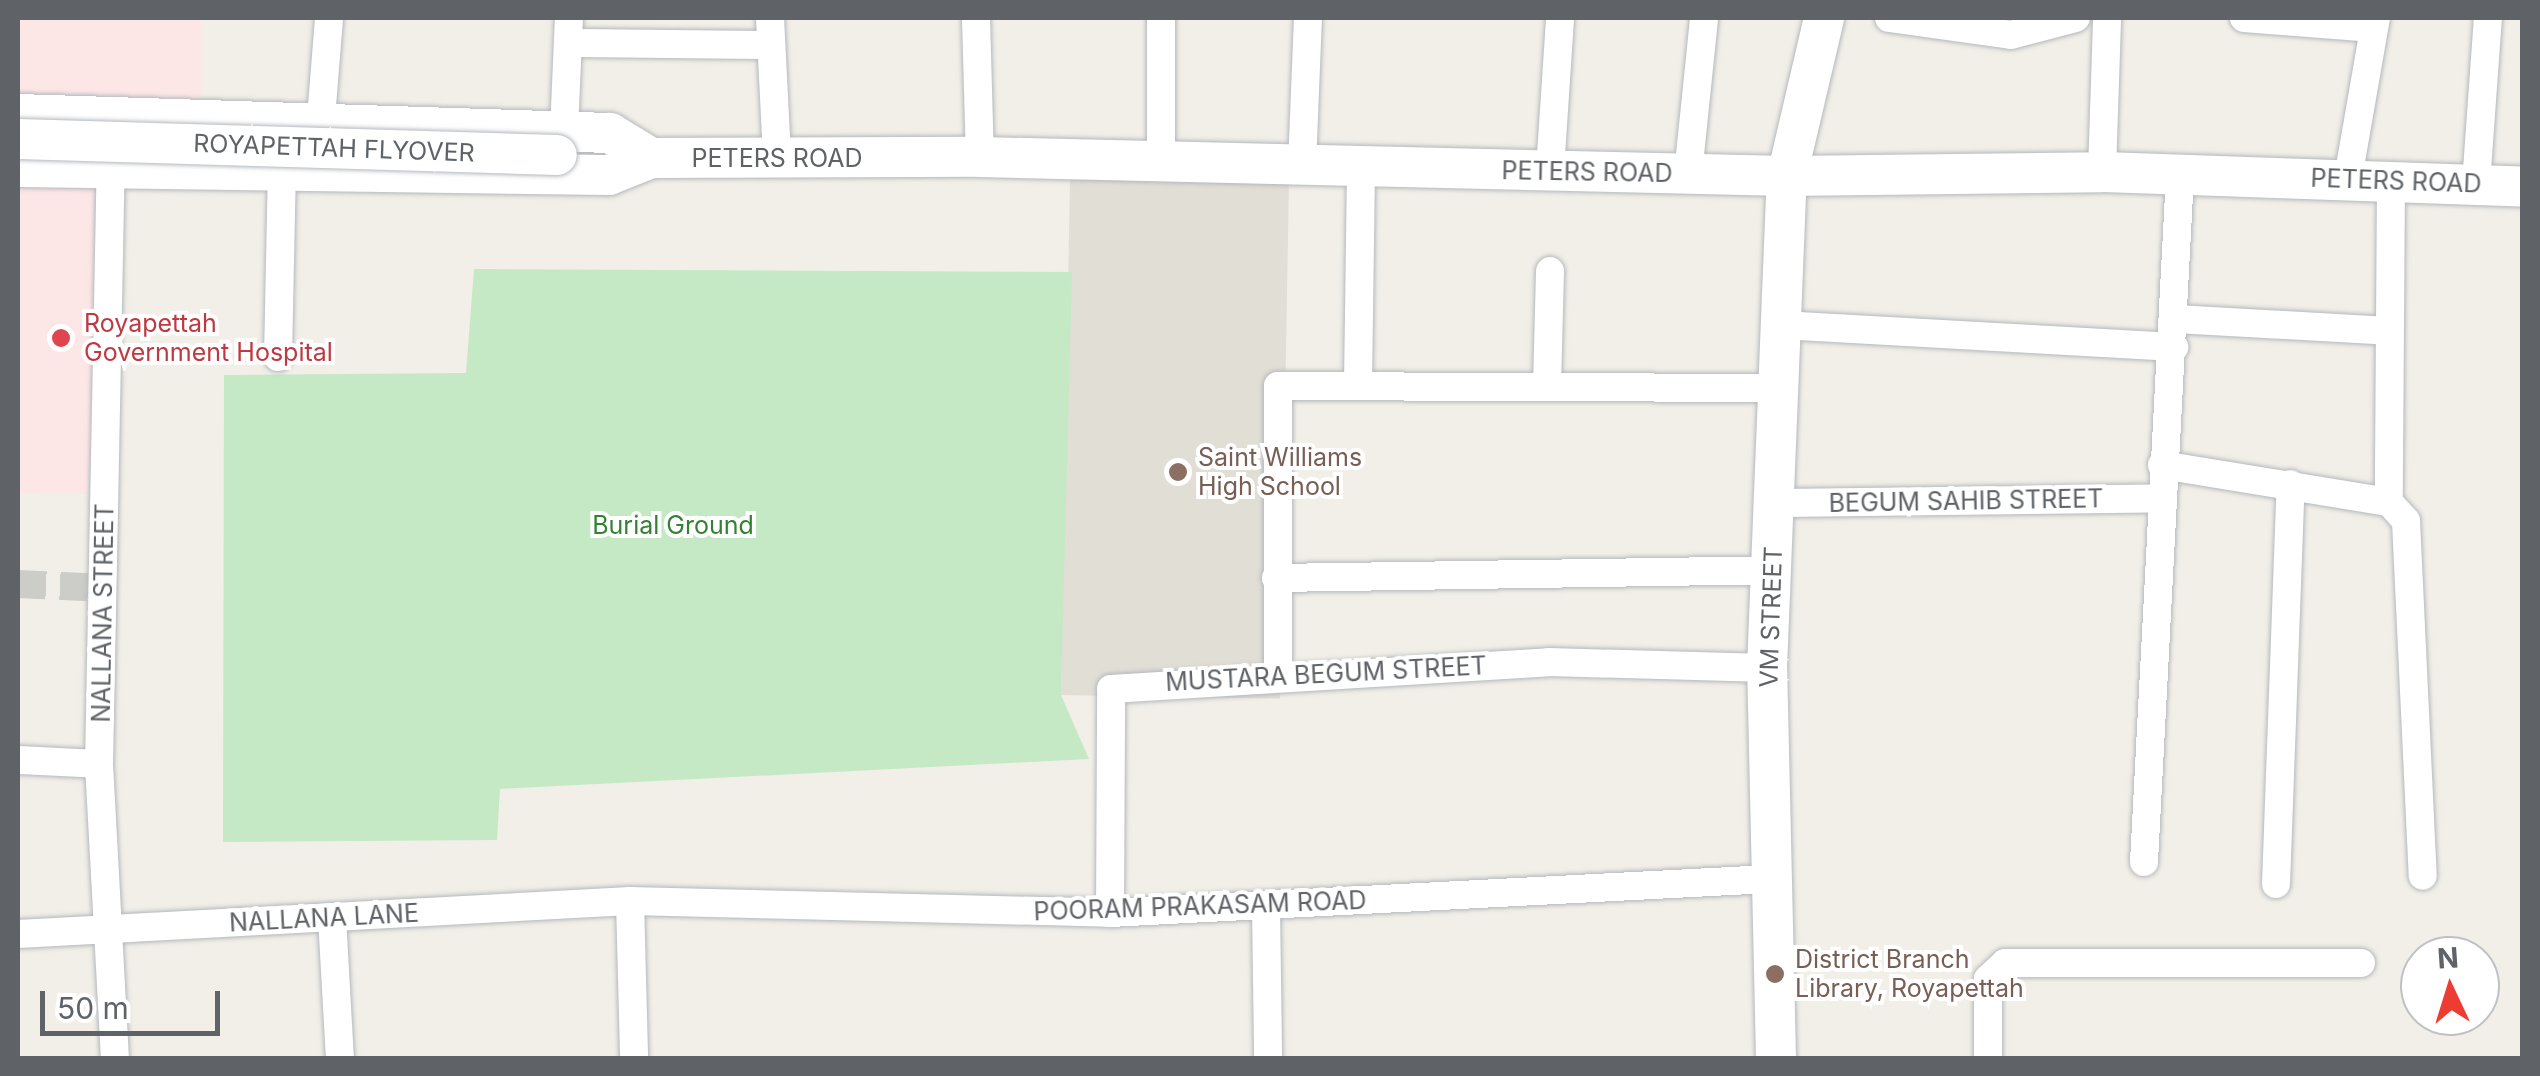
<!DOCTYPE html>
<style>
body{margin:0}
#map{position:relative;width:2540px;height:1076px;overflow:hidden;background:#f1efe8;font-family:Inter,sans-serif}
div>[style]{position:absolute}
.education>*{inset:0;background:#e1ded6;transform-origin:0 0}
.medical>*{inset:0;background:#fce7e6;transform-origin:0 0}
.green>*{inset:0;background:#c5e9c4}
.street-tunnel>*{height:28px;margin-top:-14px;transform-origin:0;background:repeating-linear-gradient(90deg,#ccccc8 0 28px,transparent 0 42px)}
.roads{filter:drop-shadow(0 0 2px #b5b8bc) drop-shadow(0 0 2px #b5b8bc)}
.street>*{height:28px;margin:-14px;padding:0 14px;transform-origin:14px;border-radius:14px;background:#fff}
.secondary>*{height:40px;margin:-20px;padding:0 20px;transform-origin:20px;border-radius:20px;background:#fff}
.bridges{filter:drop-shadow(0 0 2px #b6babf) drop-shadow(0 0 2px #b6babf)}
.secondary-bridge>*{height:40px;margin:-20px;padding:0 20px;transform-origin:20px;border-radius:20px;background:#fff}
.dots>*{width:28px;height:28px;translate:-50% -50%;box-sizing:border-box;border:5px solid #fff;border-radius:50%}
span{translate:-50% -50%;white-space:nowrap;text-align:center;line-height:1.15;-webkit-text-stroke:8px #fff;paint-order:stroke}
.street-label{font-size:25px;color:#5f6368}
.health-label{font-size:25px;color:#be3a42}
.left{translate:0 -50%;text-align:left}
.education-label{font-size:25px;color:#785e54}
.park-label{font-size:25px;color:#338234}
.frame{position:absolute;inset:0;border:20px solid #5f6368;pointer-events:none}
.north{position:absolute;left:2400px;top:936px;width:100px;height:100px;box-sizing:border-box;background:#fff;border:2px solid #bfc1c3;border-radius:50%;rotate:356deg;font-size:28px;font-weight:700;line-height:40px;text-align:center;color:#5f6368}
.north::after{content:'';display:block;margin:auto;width:35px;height:45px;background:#ed3c32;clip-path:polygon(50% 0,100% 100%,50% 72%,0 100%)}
.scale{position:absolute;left:40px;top:991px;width:180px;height:45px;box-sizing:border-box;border:5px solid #5f6368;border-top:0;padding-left:12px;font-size:30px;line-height:35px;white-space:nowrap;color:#5f6368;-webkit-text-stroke:8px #fff;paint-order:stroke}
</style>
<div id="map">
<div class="education">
<i style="left:1070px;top:178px;width:219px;height:517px;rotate:1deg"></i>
</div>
<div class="medical">
<i style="left:18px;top:18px;width:183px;height:84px"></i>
<i style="left:18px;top:181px;width:93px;height:312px;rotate:1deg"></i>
</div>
<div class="green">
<i style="clip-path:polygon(474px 269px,1072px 272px,1061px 695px,1089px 759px,500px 789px,497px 840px,223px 842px,224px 375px,466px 373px)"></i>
</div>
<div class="street-tunnel">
<i style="left:18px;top:584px;width:87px;rotate:2.6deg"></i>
</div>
<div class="roads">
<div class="street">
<i style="left:770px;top:18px;width:140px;rotate:87.1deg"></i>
<i style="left:976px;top:18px;width:139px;rotate:88.4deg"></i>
<i style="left:1161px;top:18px;width:141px;rotate:90deg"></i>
<i style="left:1889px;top:18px;width:123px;rotate:7.9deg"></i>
<i style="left:2011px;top:35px;width:67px;rotate:-14.7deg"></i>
<i style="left:2244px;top:18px;width:130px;rotate:4.4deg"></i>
<i style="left:568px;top:43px;width:202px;rotate:0.6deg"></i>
<i style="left:321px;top:118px;width:100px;rotate:-85.4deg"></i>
<i style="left:564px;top:131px;width:113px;rotate:-87.5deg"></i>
<i style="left:111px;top:151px;width:613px;rotate:91.12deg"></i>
<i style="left:99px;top:764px;width:294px;rotate:86.9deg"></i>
<i style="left:1302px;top:166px;width:148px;rotate:-87.7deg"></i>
<i style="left:1550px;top:170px;width:152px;rotate:-86.2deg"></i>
<i style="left:2102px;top:172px;width:154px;rotate:-88.1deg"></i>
<i style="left:1688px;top:174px;width:157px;rotate:-84.1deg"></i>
<i style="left:2348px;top:178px;width:162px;rotate:-80.1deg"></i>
<i style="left:2391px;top:180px;width:322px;rotate:90.4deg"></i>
<i style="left:2389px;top:502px;width:25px;rotate:48deg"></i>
<i style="left:2406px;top:521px;width:355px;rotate:87.3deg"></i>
<i style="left:2476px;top:184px;width:166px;rotate:-85.9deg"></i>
<i style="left:2176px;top:319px;width:213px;rotate:3.2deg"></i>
<i style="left:1781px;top:325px;width:394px;rotate:3.2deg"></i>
<i style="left:278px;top:357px;width:188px;rotate:-88.8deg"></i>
<i style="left:1358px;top:384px;width:216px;rotate:-89.2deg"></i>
<i style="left:1547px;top:386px;width:115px;rotate:-88.5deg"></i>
<i style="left:2162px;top:465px;width:230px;rotate:9.3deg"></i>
<i style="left:1775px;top:503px;width:383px;rotate:-0.7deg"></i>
<i style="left:1276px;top:578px;width:497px;rotate:-0.9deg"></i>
<i style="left:1278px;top:676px;width:290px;rotate:-90deg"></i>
<i style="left:1278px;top:386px;width:501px;rotate:0.23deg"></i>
<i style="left:18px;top:760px;width:81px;rotate:2.8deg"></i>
<i style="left:2144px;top:862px;width:688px;rotate:-87deg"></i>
<i style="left:2276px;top:884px;width:400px;rotate:-87.9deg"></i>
<i style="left:630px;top:901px;width:157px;rotate:88.5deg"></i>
<i style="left:1266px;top:907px;width:151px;rotate:89.2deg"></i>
<i style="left:1110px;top:913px;width:224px;rotate:-89.7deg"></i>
<i style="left:1111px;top:689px;width:439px;rotate:-3.5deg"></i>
<i style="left:1549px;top:662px;width:218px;rotate:1.6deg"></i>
<i style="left:332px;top:917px;width:141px;rotate:86.8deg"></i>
<i style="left:18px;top:934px;width:613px;rotate:-3.09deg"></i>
<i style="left:630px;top:901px;width:480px;rotate:1.4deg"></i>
<i style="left:1110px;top:913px;width:660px;rotate:-2.95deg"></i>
<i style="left:1988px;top:1058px;width:79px;rotate:-90deg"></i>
<i style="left:1988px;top:979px;width:23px;rotate:-43deg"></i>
<i style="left:2005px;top:963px;width:356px"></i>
</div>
<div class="secondary">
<i style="left:18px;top:114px;width:592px;rotate:1.84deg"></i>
<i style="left:610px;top:133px;width:48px;rotate:31.4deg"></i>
<i style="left:18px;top:167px;width:591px;rotate:0.78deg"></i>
<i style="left:609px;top:175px;width:45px;rotate:-22deg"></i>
<i style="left:651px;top:158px;width:329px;rotate:-0.2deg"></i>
<i style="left:980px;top:157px;width:807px;rotate:1.35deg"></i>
<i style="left:1787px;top:176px;width:315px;rotate:-0.7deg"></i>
<i style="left:2102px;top:172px;width:420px;rotate:2deg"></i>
<i style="left:1776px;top:1058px;width:390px;rotate:-91.3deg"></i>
<i style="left:1767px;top:668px;width:492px;rotate:-87.7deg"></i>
<i style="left:1787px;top:176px;width:162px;rotate:-76.8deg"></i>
</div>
</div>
<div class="bridges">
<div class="secondary-bridge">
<i style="left:18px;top:139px;width:539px;rotate:1.7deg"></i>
</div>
</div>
<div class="dots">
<i style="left:61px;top:338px;background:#e0444e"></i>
<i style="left:1178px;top:472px;background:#8d6e63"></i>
<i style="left:1775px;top:974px;background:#8d6e63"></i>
</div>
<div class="street-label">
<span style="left:334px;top:148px;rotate:2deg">ROYAPETTAH FLYOVER</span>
<span style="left:777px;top:158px">PETERS ROAD</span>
<span style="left:1587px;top:172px;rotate:1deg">PETERS ROAD</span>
<span style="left:2396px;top:181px;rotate:2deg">PETERS ROAD</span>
<span style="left:1966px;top:501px;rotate:-1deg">BEGUM SAHIB STREET</span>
<span style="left:103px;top:613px;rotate:-89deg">NALLANA STREET</span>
<span style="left:1771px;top:617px;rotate:-88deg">VM STREET</span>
<span style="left:1326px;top:674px;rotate:-3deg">MUSTARA BEGUM STREET</span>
<span style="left:1200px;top:906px;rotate:-2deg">POORAM PRAKASAM ROAD</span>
<span style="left:324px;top:918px;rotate:-3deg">NALLANA LANE</span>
</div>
<div class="health-label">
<span class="left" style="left:84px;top:338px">Royapettah<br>Government Hospital</span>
</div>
<div class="education-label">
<span class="left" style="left:1198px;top:472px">Saint Williams<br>High School</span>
<span class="left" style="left:1795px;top:974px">District Branch<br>Library, Royapettah</span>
</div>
<div class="park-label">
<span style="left:673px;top:525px">Burial Ground</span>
</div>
<div class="frame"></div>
<div class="north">N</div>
<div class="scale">50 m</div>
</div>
